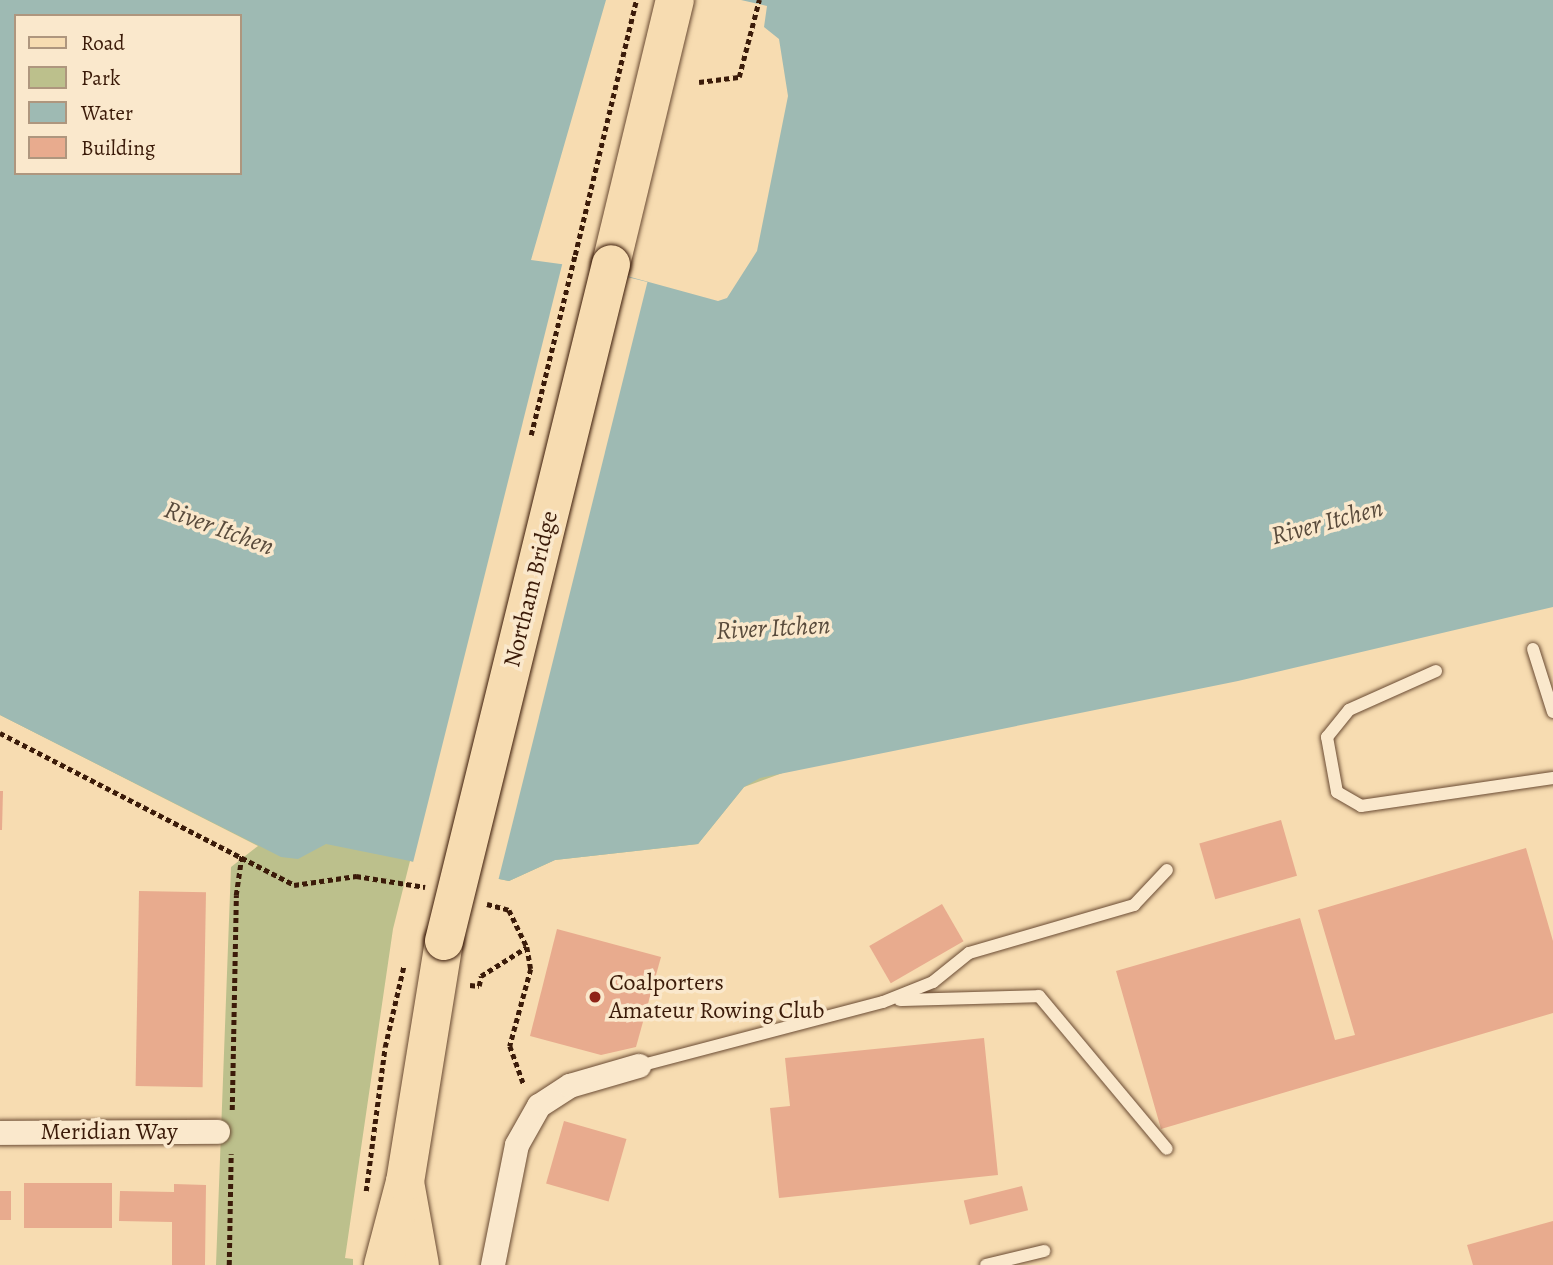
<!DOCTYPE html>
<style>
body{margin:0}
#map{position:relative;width:1553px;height:1265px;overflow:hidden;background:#f7dcb1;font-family:Alegreya,serif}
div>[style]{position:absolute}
.green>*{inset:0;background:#bcc08c}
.water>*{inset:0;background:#9ebab3}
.pier>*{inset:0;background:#f7dcb1;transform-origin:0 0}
.building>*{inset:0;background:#e8ab8e;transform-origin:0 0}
.path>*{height:4.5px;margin-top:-2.25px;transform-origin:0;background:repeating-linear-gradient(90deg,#3b1b09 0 5px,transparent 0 8.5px)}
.roads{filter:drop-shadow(0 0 2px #6a4b33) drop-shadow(0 0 2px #6a4b33)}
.service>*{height:12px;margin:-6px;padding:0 6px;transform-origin:6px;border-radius:6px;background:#fae8cc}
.minor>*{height:24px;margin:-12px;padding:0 12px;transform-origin:12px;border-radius:12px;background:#fae8cc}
.primary>*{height:38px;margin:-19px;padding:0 19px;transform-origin:19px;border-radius:19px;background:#f7dcb1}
.path-bridge>*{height:4.5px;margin-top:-2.25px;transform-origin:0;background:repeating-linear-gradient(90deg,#3b1b09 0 5px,transparent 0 8.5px)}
.bridges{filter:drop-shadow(0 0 2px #3b1b09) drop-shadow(0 0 2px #3b1b09)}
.primary-bridge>*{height:38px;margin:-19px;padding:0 19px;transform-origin:19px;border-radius:19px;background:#f7dcb1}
.dots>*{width:19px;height:19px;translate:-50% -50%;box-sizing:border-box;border:4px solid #fae8cc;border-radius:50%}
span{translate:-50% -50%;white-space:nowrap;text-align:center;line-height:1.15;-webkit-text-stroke:7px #fae8cc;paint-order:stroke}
.street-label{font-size:24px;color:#3b1b09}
.poi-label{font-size:24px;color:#3b1b09}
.left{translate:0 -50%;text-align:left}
.water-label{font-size:26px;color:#594b3c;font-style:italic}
.legend{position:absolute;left:14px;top:14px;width:228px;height:161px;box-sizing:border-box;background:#fae8cc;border:2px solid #ae967e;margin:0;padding:9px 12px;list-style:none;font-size:21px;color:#3b1b09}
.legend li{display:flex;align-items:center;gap:14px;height:35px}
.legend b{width:35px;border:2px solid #ae967e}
</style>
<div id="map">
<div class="green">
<i style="clip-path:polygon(0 578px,788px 771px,744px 787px,698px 844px,555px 860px,509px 881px,410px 861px,393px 929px,345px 1258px,353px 1259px,353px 1265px,216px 1265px,231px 867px,258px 846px,0 715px)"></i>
</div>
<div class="water">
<i style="clip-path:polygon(evenodd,0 0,606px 0,531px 260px,605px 270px,718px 301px,727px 298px,757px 251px,788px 96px,779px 39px,764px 27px,767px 6px,741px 0,1553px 0,1553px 607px,1238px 681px,760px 778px,744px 787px,698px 844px,555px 860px,509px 881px,326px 844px,298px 859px,281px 857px,0 715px,0 0,16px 16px,240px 16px,240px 173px,16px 173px,16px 16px)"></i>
</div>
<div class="pier">
<i style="left:563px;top:261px;width:87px;height:622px;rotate:14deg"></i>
</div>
<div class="building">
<i style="clip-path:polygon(0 791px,3px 791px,2px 830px,0 830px)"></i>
<i style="left:1281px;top:820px;width:58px;height:85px;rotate:74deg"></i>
<i style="clip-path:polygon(1526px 848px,1553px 941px,1553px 1013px,1161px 1129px,1116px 971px,1300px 918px,1335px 1040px,1355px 1035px,1318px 910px)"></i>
<i style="left:139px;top:891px;width:67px;height:195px;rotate:1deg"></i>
<i style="left:942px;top:904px;width:43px;height:84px;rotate:60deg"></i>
<i style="clip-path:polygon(557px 929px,661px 957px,636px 1047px,601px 1055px,530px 1036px)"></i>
<i style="clip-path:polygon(984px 1038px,998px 1175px,779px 1198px,770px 1108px,790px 1106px,785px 1058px)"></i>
<i style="left:564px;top:1121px;width:65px;height:65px;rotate:16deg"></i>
<i style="left:24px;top:1183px;width:88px;height:45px"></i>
<i style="clip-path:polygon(174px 1184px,206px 1185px,205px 1265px,172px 1265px,172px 1222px,119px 1221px,120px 1191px,174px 1192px)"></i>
<i style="left:1022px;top:1186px;width:25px;height:60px;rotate:76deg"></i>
<i style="left:0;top:1191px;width:11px;height:29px"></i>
<i style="clip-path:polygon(1553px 1221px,1553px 1265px,1473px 1265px,1467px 1245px)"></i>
</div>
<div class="path">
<i style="left:699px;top:82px;width:40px;rotate:-7.1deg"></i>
<i style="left:739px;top:77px;width:80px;rotate:-75.4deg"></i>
<i style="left:575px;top:255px;width:262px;rotate:-76.5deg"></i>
<i style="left:0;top:733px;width:331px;rotate:27.3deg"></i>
<i style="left:294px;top:885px;width:63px;rotate:-8.3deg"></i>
<i style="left:356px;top:876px;width:70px;rotate:9.1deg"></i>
<i style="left:487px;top:904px;width:23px;rotate:15deg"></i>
<i style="left:509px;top:910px;width:41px;rotate:64.1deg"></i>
<i style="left:527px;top:947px;width:22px;rotate:80deg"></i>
<i style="left:531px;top:969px;width:80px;rotate:105.3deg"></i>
<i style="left:510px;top:1046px;width:41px;rotate:70.3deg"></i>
<i style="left:470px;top:985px;width:9px;rotate:6deg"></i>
<i style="left:479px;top:986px;width:10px;rotate:-79deg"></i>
<i style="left:481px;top:976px;width:54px;rotate:-32.2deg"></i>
<i style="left:232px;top:1110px;width:215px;rotate:-88.9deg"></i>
<i style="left:236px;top:895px;width:41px;rotate:-81.7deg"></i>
<i style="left:366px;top:1191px;width:145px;rotate:-82.5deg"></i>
<i style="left:385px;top:1047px;width:84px;rotate:-77deg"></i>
<i style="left:229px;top:1265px;width:111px;rotate:-89deg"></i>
</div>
<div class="roads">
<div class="service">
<i style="left:1533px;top:649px;width:66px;rotate:72.4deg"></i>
<i style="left:1436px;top:671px;width:95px;rotate:155.9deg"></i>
<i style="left:1349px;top:710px;width:35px;rotate:129deg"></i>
<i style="left:1327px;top:737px;width:56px;rotate:79.7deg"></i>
<i style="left:1337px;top:792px;width:28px;rotate:30deg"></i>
<i style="left:1361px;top:806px;width:194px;rotate:-8.3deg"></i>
<i style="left:900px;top:1000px;width:139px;rotate:-1.6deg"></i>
<i style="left:1039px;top:996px;width:199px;rotate:50.1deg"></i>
<i style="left:639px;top:1066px;width:252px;rotate:-14.7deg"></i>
<i style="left:883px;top:1002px;width:54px;rotate:-21.8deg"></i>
<i style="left:933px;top:982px;width:46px;rotate:-38.9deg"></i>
<i style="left:969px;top:953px;width:172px;rotate:-16.2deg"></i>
<i style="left:1134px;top:905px;width:48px;rotate:-46.7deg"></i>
<i style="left:986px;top:1265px;width:60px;rotate:-13.6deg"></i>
</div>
<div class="minor">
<i style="left:0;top:1133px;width:218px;rotate:-0.3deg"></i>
<i style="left:493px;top:1265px;width:122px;rotate:-78.7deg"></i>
<i style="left:517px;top:1145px;width:45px;rotate:-60.6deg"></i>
<i style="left:539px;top:1106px;width:37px;rotate:-33deg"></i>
<i style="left:570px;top:1086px;width:72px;rotate:-16.2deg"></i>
</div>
<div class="primary">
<i style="left:611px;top:264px;width:272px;rotate:-76.4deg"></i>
<i style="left:405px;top:1182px;width:84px;rotate:79.8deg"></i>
<i style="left:383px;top:1265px;width:86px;rotate:-75.2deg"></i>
<i style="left:405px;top:1182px;width:244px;rotate:-80.8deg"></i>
</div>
</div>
<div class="path-bridge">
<i style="left:531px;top:435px;width:185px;rotate:-76.3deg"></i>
</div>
<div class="bridges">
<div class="primary-bridge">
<i style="left:444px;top:941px;width:697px;rotate:-76.14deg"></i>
</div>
</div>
<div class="dots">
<i style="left:595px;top:997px;background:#8f2418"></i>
</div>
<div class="street-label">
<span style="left:531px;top:589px;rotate:-76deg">Northam Bridge</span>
<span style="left:109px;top:1132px">Meridian Way</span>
</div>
<div class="poi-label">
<span class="left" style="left:609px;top:997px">Coalporters<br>Amateur Rowing Club</span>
</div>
<div class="water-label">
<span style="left:1327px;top:522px;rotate:-15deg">River Itchen</span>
<span style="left:219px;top:528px;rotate:20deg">River Itchen</span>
<span style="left:773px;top:628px;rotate:-3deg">River Itchen</span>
</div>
<ul class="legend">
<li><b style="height:9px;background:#f7dcb1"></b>Road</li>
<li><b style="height:19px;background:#bcc08c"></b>Park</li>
<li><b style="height:19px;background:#9ebab3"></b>Water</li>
<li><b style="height:19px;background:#e8ab8e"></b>Building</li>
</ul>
</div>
